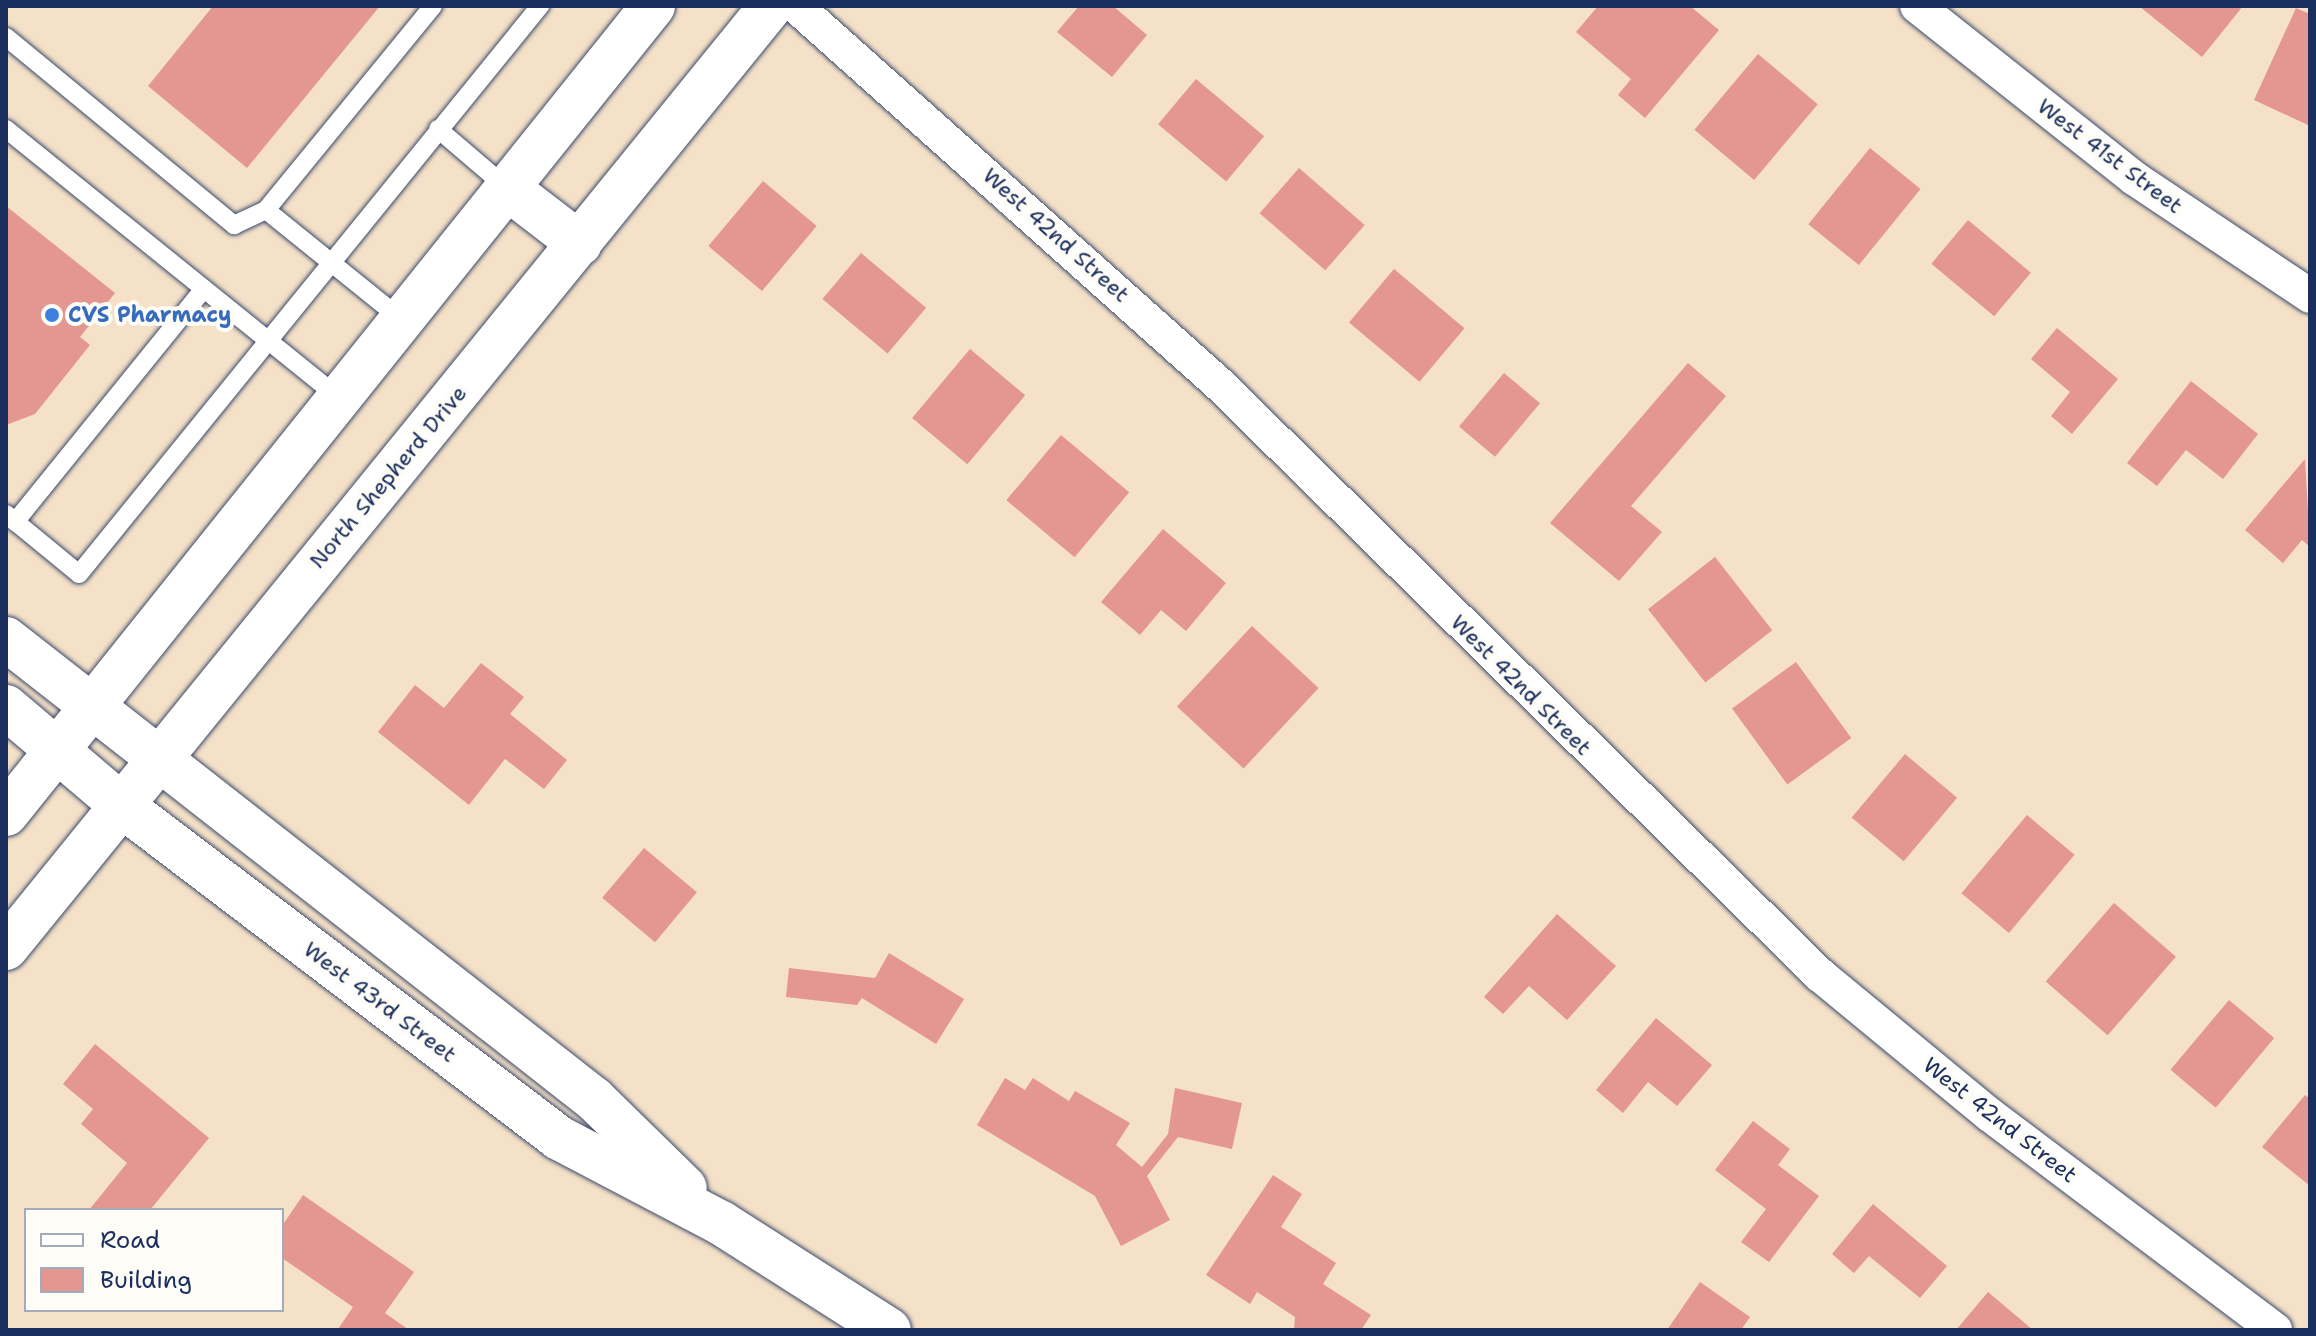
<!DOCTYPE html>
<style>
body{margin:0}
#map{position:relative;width:2316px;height:1336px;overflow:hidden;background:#f4e1c7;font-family:"Shantell Sans",sans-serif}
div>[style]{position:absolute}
.building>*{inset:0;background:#e49690;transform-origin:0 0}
.roads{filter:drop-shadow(0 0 2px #3c4a6e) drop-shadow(0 0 2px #3c4a6e)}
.lane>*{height:18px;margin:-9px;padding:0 9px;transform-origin:9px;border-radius:9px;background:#fff}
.street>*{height:34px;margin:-17px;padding:0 17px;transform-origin:17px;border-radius:17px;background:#fff}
.secondary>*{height:44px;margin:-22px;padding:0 22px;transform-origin:22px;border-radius:22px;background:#fff}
.primary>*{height:44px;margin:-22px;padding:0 22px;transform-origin:22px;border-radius:22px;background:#fff}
.dots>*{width:22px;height:22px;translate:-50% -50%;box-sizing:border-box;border:4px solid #fdfcf7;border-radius:50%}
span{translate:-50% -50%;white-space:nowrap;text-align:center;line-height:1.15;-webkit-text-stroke:8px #fdfcf7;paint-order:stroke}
.street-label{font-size:22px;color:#1b2f5e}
.shop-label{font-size:22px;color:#366cbe;font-weight:700}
.left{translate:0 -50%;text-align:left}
.frame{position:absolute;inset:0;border:8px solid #1b2f5e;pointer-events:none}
.legend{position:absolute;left:24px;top:1208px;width:260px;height:104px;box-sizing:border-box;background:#fdfcf7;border:2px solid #a3aaba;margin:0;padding:10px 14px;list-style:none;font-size:24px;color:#1b2f5e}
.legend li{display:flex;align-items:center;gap:16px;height:40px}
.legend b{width:40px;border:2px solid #a3aaba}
</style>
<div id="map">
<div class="building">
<i style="clip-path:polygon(213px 6px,380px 6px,247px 168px,148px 86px)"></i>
<i style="clip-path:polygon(1079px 6px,1113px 6px,1147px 35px,1112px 77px,1057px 32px)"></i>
<i style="clip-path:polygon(1598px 6px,1690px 6px,1719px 30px,1645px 118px,1618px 95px,1631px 79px,1576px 32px)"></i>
<i style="clip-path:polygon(2139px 6px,2243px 6px,2202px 57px)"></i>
<i style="clip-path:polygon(2296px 8px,2310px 14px,2310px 126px,2254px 100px)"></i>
<i style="left:1758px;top:54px;width:78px;height:99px;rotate:40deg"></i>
<i style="left:1196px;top:79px;width:89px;height:59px;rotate:40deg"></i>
<i style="left:1870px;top:148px;width:65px;height:98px;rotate:39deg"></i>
<i style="left:1299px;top:168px;width:87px;height:60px;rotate:41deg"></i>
<i style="left:763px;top:181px;width:70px;height:85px;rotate:40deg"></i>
<i style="clip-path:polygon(6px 206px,115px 293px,80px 337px,90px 345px,35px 414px,6px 425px)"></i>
<i style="left:1968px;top:220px;width:82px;height:57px;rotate:40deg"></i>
<i style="left:861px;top:253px;width:85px;height:60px;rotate:40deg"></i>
<i style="left:1394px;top:269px;width:92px;height:70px;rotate:40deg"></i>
<i style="clip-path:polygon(2057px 328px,2118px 379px,2072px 434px,2051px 416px,2070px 392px,2031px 359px)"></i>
<i style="left:970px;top:349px;width:72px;height:90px;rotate:40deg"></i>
<i style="clip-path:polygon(1688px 363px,1726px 396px,1631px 506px,1662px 532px,1619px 581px,1550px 523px)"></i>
<i style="left:1504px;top:373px;width:47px;height:70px;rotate:40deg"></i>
<i style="clip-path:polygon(2191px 381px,2258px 434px,2223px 479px,2186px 450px,2157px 486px,2127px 463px)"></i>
<i style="left:1061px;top:435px;width:89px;height:85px;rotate:40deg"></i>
<i style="clip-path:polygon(2305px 459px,2310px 547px,2302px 540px,2283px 563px,2245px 530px)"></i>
<i style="clip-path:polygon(1163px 529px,1226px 583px,1186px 631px,1161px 610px,1140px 635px,1101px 602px)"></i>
<i style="left:1715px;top:557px;width:93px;height:85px;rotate:52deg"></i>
<i style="left:1252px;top:626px;width:91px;height:110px;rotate:43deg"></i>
<i style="left:1796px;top:662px;width:94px;height:79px;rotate:54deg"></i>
<i style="clip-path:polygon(481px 663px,524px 697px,510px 714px,567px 760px,544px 789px,505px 759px,469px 805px,378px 732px,415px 685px,444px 708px)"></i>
<i style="left:1905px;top:754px;width:68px;height:83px;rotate:40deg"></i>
<i style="left:2027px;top:815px;width:62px;height:102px;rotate:40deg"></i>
<i style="left:644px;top:848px;width:69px;height:65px;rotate:40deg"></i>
<i style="left:2114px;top:903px;width:82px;height:104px;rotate:41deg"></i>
<i style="clip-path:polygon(1557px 914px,1616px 966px,1567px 1020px,1529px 986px,1503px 1014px,1484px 997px)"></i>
<i style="clip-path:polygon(889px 953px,964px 999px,936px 1044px,862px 998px,857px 1005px,786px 997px,789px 968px,875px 978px)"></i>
<i style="left:2229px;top:1000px;width:59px;height:91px;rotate:40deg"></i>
<i style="clip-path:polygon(1656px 1018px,1712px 1065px,1677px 1106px,1648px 1082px,1623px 1113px,1596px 1090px)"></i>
<i style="clip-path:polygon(95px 1044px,209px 1138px,150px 1210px,89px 1210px,127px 1163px,81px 1124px,93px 1109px,63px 1084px)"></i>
<i style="clip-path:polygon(1005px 1078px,1025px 1090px,1033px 1078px,1069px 1101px,1075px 1091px,1130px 1123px,1116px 1145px,1142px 1167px,1168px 1134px,1175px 1088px,1242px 1103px,1232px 1149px,1178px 1137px,1147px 1176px,1170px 1220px,1121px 1246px,1095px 1196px,977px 1125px)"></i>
<i style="clip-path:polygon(2305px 1095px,2310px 1099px,2310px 1186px,2262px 1147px)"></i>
<i style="clip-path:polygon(1753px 1121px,1790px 1149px,1778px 1165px,1819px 1196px,1769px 1262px,1741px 1242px,1766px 1209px,1715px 1170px)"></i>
<i style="clip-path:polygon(1273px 1175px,1302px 1194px,1281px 1227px,1336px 1263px,1323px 1284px,1371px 1315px,1361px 1330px,1294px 1330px,1295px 1317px,1257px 1292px,1250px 1304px,1206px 1275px)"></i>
<i style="clip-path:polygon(303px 1195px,414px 1272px,385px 1313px,409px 1330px,338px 1329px,353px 1307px,282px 1258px,282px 1226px)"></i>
<i style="clip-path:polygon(1873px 1204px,1947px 1266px,1920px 1298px,1869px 1256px,1854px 1273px,1832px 1254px)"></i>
<i style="clip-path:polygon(1700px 1282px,1750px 1317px,1741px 1330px,1667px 1330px)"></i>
<i style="clip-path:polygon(1988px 1292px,2033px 1330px,1956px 1330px)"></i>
</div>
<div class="roads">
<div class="lane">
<i style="left:6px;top:37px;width:296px;rotate:39.5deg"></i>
<i style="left:234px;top:225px;width:35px;rotate:-25deg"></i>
<i style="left:266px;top:210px;width:264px;rotate:-50.7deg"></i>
<i style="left:6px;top:129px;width:428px;rotate:38.9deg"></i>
<i style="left:438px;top:129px;width:89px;rotate:40.5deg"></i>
<i style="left:266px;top:210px;width:174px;rotate:38.9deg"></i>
<i style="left:6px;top:514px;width:94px;rotate:39.4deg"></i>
<i style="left:79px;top:574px;width:732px;rotate:-50.94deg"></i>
<i style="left:15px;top:522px;width:300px;rotate:-51deg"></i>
</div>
<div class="street">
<i style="left:796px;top:6px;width:567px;rotate:41.78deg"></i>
<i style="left:1219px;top:384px;width:843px;rotate:44.52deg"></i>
<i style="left:1820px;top:975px;width:220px;rotate:39.5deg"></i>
<i style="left:1990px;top:1115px;width:357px;rotate:37deg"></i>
<i style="left:1917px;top:6px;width:277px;rotate:38.4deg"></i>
<i style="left:2134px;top:178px;width:212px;rotate:33.8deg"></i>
</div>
<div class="secondary">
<i style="left:6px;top:639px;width:747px;rotate:38.04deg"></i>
<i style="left:594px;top:1099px;width:127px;rotate:44.4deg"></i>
<i style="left:6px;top:707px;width:151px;rotate:40.4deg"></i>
<i style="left:121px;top:805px;width:550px;rotate:37.24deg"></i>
<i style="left:559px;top:1138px;width:183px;rotate:27.7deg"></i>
<i style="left:721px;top:1223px;width:199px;rotate:32.5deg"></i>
</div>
<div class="primary">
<i style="left:506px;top:187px;width:93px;rotate:37.6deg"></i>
<i style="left:6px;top:814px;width:1035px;rotate:-51.31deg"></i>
<i style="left:6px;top:948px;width:1214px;rotate:-50.92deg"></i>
</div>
</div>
<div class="dots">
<i style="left:52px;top:315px;background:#3f7fe0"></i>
</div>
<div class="street-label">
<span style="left:2110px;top:156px;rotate:37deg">West 41st Street</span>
<span style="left:1056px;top:235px;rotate:42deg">West 42nd Street</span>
<span style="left:388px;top:477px;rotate:-50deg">North Shepherd Drive</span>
<span style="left:1521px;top:685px;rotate:45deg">West 42nd Street</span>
<span style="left:380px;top:1002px;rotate:37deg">West 43rd Street</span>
<span style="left:2000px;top:1120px;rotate:38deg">West 42nd Street</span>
</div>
<div class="shop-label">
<span class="left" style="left:68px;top:315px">CVS Pharmacy</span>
</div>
<div class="frame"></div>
<ul class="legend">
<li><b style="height:10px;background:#fff"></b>Road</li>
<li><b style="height:22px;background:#e49690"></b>Building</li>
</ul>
</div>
